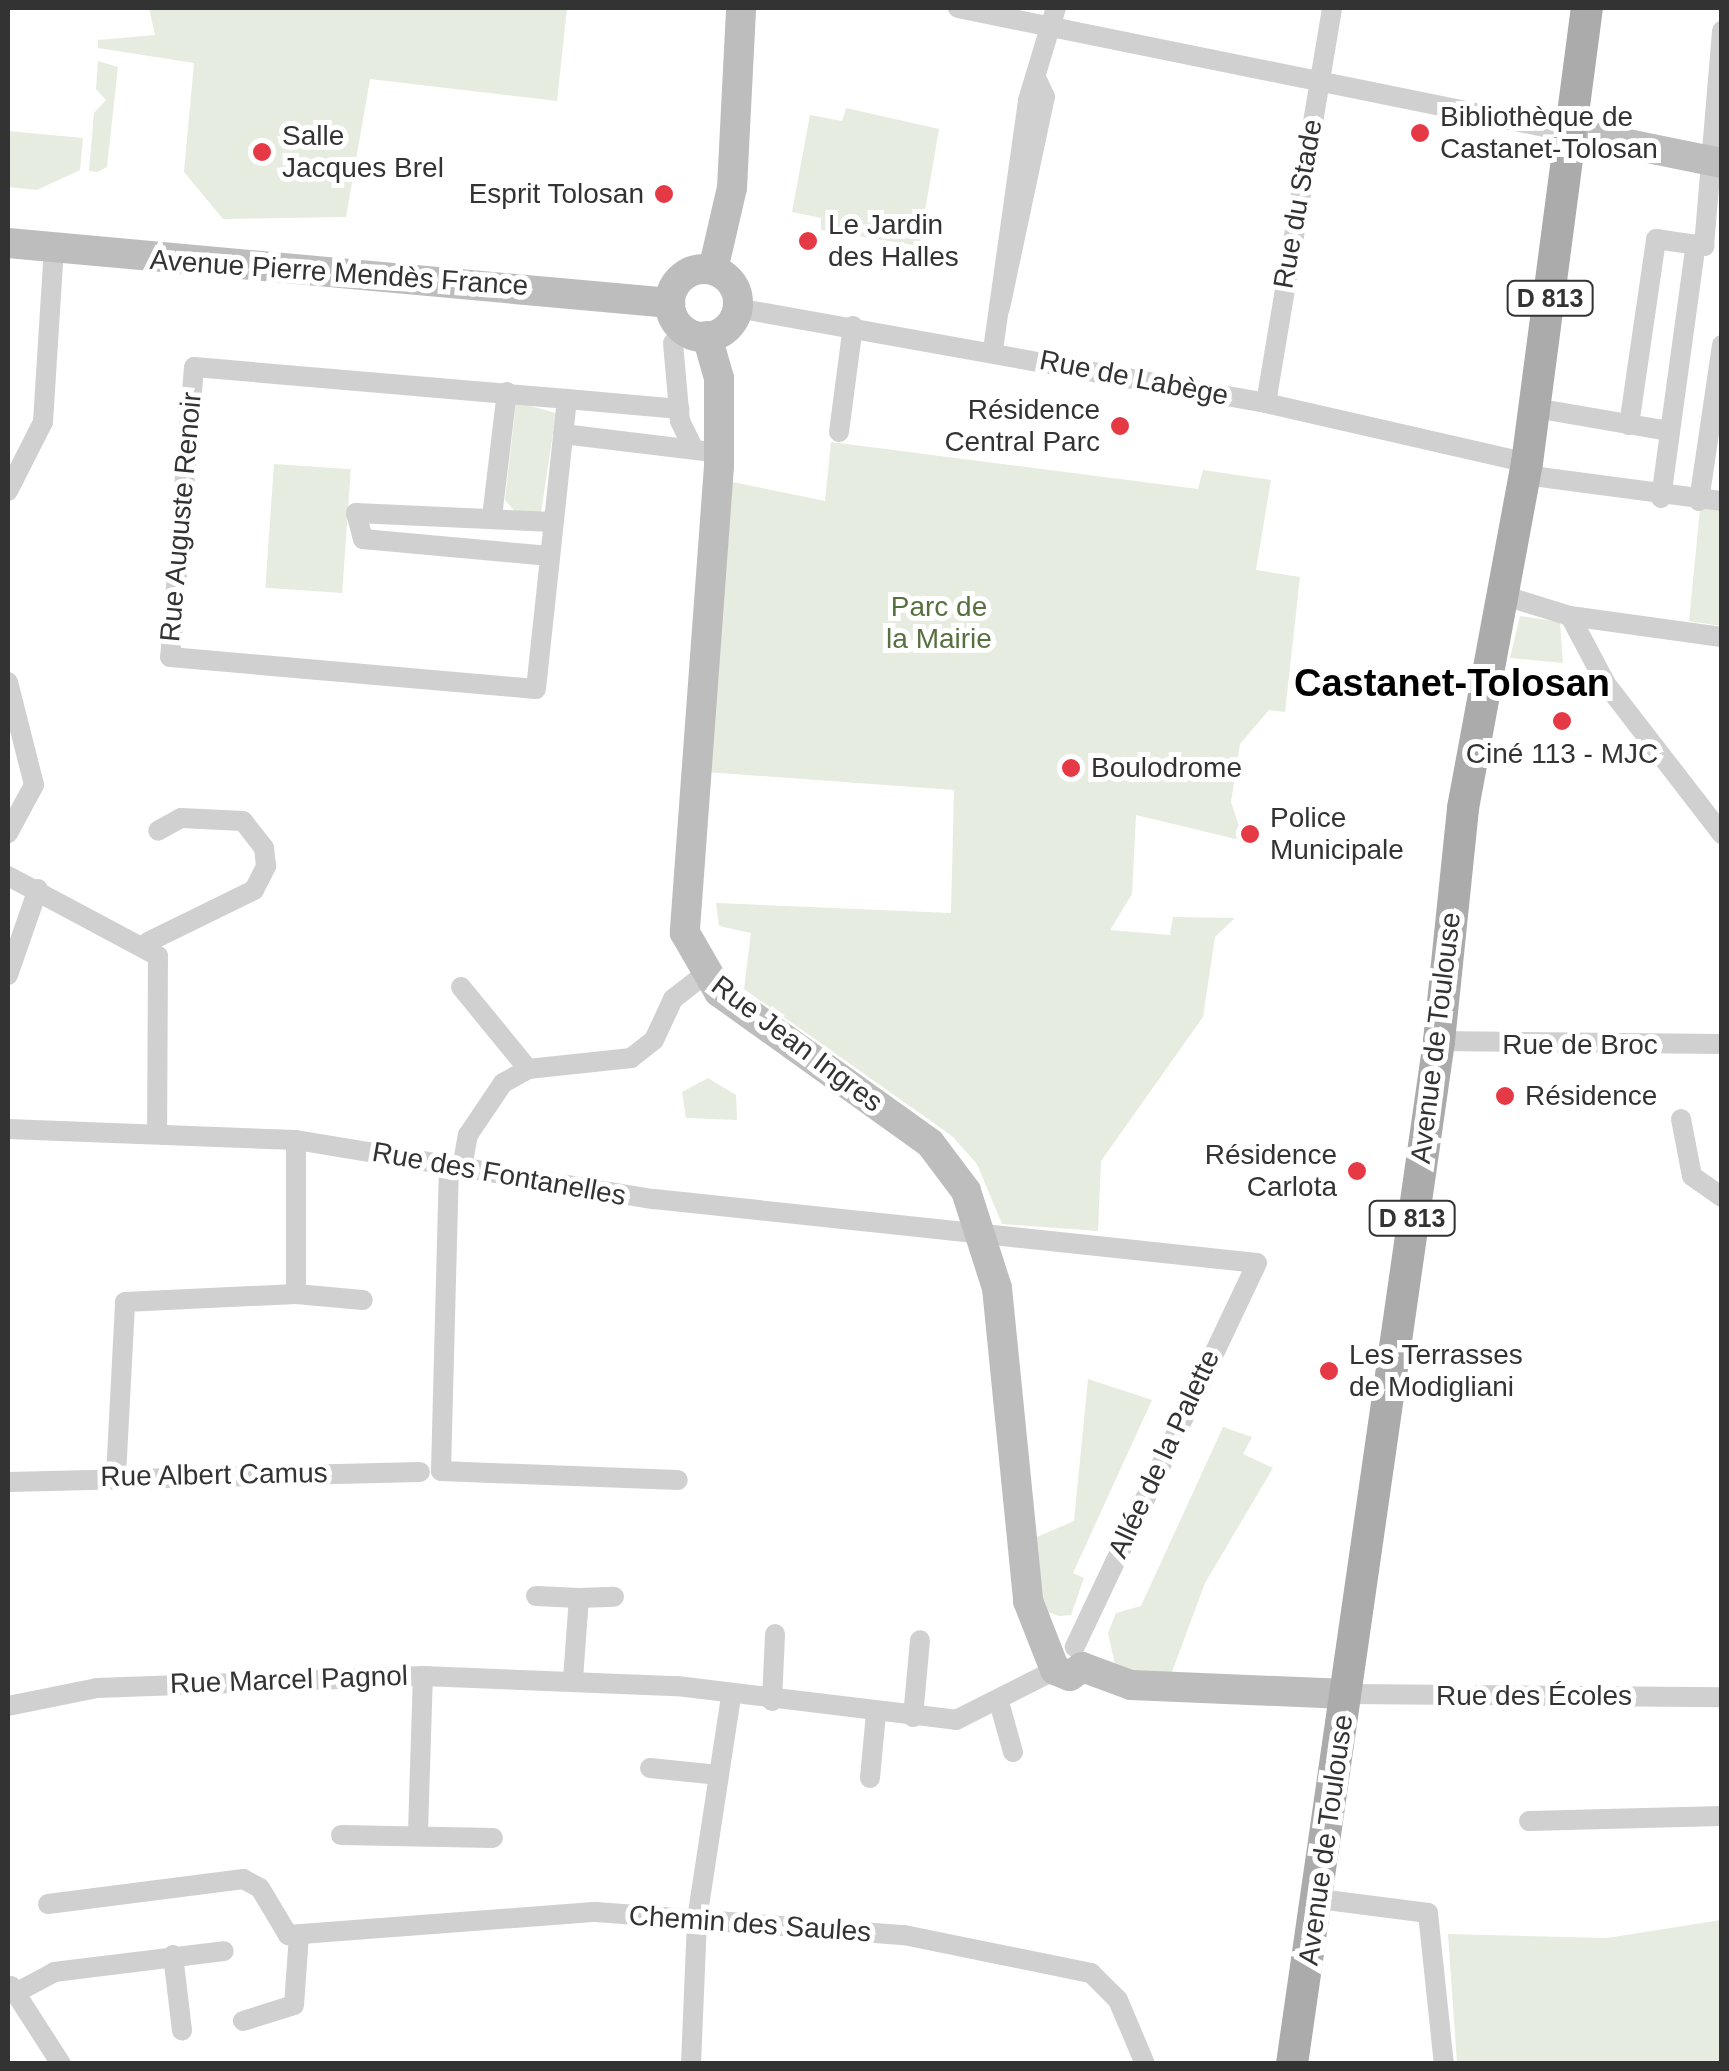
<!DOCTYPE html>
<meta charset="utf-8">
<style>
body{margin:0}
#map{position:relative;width:1729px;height:2071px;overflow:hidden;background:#fff;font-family:Arial,sans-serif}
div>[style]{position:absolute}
.green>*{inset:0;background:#e6ecdf;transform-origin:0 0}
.street>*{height:20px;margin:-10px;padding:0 10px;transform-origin:10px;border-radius:10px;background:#d0d0d0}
.secondary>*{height:30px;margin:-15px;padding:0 15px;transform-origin:15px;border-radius:15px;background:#bdbdbd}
.secondary>.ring{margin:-15px;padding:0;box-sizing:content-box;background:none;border:30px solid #bdbdbd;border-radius:50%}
.primary>*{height:32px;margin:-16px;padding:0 16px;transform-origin:16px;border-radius:16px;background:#ababab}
.dots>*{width:28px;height:28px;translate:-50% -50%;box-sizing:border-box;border:5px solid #fff;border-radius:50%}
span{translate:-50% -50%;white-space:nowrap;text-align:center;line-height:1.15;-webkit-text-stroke:10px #fff;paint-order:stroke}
.shield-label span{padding:2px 8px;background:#fff;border:2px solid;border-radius:8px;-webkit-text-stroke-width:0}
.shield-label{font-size:25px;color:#333;font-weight:700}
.poi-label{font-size:28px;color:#333}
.left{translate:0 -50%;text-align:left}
.right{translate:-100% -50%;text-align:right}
.street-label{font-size:28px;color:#333}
.park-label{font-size:28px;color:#56703f}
.district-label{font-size:38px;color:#000;font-weight:700}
.frame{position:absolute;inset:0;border:10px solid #333;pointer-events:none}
</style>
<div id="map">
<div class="green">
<i style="clip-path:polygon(149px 8px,567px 8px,557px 101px,370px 79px,346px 217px,223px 219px,184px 172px,194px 63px,98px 48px,98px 40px,155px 35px)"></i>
<i style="clip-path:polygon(98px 61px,118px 67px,107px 167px,97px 172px,89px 171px,94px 113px,106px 100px,96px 89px)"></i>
<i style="clip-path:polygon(846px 108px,939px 129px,919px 246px,821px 230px,821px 218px,792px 212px,810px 115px,842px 121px)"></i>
<i style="clip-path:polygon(8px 131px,83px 138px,80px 170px,37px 190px,8px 187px)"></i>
<i style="clip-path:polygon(516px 402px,556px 413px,541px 513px,517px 514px,505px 500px)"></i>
<i style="clip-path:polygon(831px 442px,1198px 489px,1203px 470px,1271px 480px,1256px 570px,1300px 577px,1285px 712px,1269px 710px,1240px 744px,1231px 802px,1244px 841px,1136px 815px,1132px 894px,1110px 930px,1170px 935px,1173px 917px,1235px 918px,1215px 937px,1203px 1017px,1101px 1161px,1098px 1231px,1002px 1224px,977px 1164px,952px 1136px,744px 989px,751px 933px,719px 926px,716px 903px,951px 913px,954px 790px,705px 772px,728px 481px,825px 501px)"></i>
<i style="left:274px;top:464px;width:77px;height:124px;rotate:4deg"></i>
<i style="clip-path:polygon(1721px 507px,1721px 626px,1689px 621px,1700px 509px)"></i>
<i style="clip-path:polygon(1520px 616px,1560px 622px,1563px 663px,1510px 658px)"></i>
<i style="clip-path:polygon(708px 1078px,736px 1095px,737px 1120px,686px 1118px,682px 1092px)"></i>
<i style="clip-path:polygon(1088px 1379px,1152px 1400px,1073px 1573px,1084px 1578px,1071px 1615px,1059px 1616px,1043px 1610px,1025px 1542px,1074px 1521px)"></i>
<i style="clip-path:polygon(1223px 1427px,1252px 1437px,1243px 1454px,1273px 1468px,1205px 1583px,1169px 1680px,1116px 1669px,1108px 1633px,1116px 1613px,1141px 1606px)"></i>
<i style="clip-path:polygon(1721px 1920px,1721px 2063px,1457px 2063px,1448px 1934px,1607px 1938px)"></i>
</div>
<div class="street">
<i style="left:958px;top:8px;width:629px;rotate:11.47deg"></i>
<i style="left:737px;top:308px;width:537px;rotate:10.18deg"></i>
<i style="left:1266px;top:403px;width:268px;rotate:12.9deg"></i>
<i style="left:1000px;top:308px;width:216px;rotate:-78deg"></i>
<i style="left:1045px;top:97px;width:17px;rotate:-115deg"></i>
<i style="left:673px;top:343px;width:78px;rotate:84.9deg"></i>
<i style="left:680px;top:421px;width:30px;rotate:64deg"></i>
<i style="left:993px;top:350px;width:252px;rotate:-82deg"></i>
<i style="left:1028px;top:100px;width:96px;rotate:-73.1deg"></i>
<i style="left:567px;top:399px;width:374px;rotate:-175.1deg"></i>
<i style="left:194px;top:367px;width:291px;rotate:94.7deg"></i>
<i style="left:170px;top:657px;width:367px;rotate:5deg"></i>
<i style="left:536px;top:689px;width:292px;rotate:-83.9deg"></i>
<i style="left:567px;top:399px;width:113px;rotate:5.1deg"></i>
<i style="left:1266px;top:403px;width:400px;rotate:-80.5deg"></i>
<i style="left:1535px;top:408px;width:135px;rotate:9.8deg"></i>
<i style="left:1629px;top:425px;width:188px;rotate:-81.7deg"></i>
<i style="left:1656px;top:239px;width:49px;rotate:8.3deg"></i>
<i style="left:1704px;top:246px;width:216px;rotate:-85.2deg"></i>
<i style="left:839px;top:432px;width:107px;rotate:-82.5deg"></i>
<i style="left:563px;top:434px;width:157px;rotate:6.9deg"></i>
<i style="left:1524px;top:475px;width:200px;rotate:7.5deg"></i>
<i style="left:8px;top:491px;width:77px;rotate:-63.1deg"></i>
<i style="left:43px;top:422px;width:174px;rotate:-86.4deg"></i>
<i style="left:1661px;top:498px;width:256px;rotate:-82.2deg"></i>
<i style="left:1699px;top:501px;width:158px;rotate:-81.6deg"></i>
<i style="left:492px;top:517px;width:126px;rotate:-83.2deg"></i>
<i style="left:550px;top:556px;width:188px;rotate:-174.8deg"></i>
<i style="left:363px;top:539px;width:27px;rotate:-105deg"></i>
<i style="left:356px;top:513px;width:197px;rotate:2.6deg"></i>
<i style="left:1502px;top:595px;width:71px;rotate:17.2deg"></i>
<i style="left:1570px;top:616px;width:77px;rotate:62.1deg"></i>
<i style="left:1606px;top:684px;width:190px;rotate:52.3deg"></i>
<i style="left:1570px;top:616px;width:153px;rotate:7.9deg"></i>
<i style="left:8px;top:682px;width:106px;rotate:75.8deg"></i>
<i style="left:34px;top:785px;width:55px;rotate:118.4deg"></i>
<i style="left:8px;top:876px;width:170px;rotate:28.1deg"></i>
<i style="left:158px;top:956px;width:172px;rotate:90.3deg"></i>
<i style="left:148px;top:942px;width:118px;rotate:-26.1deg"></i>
<i style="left:254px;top:890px;width:27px;rotate:-63deg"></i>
<i style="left:266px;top:866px;width:18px;rotate:-96deg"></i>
<i style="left:264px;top:848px;width:34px;rotate:-128deg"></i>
<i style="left:243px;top:821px;width:62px;rotate:-177.2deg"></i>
<i style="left:181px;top:818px;width:26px;rotate:151deg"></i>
<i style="left:8px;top:975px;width:91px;rotate:-70.8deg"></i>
<i style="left:461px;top:987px;width:106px;rotate:50.7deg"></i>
<i style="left:1439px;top:1041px;width:283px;rotate:0.6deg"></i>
<i style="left:1681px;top:1119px;width:58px;rotate:79.1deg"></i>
<i style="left:1692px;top:1176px;width:37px;rotate:35deg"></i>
<i style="left:8px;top:1129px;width:288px;rotate:2.2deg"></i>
<i style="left:296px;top:1140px;width:363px;rotate:9.4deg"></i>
<i style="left:654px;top:1199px;width:606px;rotate:6.06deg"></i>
<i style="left:1257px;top:1263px;width:425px;rotate:115.4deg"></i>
<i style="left:449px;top:1165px;width:306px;rotate:91.5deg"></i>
<i style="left:441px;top:1471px;width:237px;rotate:2.2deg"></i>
<i style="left:462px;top:1168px;width:34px;rotate:-80deg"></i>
<i style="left:468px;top:1135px;width:63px;rotate:-56.1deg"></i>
<i style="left:503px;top:1083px;width:29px;rotate:-29deg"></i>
<i style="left:528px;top:1069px;width:104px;rotate:-6.1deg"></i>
<i style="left:631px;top:1058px;width:29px;rotate:-38deg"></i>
<i style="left:654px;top:1040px;width:45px;rotate:-65.1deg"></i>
<i style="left:673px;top:999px;width:41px;rotate:-38deg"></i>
<i style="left:296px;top:1294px;width:67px;rotate:5.1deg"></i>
<i style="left:116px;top:1476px;width:174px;rotate:-87deg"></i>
<i style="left:125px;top:1302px;width:171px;rotate:-2.7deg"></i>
<i style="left:296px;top:1294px;width:154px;rotate:-90deg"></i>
<i style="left:8px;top:1482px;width:412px;rotate:-1.4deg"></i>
<i style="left:536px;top:1596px;width:43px;rotate:2.7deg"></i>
<i style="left:573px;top:1679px;width:81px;rotate:-85.8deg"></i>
<i style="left:579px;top:1598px;width:35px;rotate:-2deg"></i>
<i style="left:1346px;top:1694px;width:376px;rotate:0.5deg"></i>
<i style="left:772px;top:1701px;width:67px;rotate:-87.4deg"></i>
<i style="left:999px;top:1702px;width:52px;rotate:74.4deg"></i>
<i style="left:8px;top:1706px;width:91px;rotate:-11.4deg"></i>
<i style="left:97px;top:1688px;width:326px;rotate:-2.1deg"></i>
<i style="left:423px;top:1676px;width:254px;rotate:2.3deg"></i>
<i style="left:677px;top:1686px;width:281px;rotate:6.9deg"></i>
<i style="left:956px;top:1720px;width:111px;rotate:-26.8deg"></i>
<i style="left:913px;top:1717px;width:77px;rotate:-84.8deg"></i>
<i style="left:650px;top:1768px;width:69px;rotate:5.8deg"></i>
<i style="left:870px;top:1778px;width:65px;rotate:-84.7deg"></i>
<i style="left:1529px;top:1821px;width:193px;rotate:-1.5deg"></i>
<i style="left:418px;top:1832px;width:156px;rotate:-88.2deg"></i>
<i style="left:341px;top:1835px;width:152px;rotate:1.1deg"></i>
<i style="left:1319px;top:1899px;width:110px;rotate:7.3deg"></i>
<i style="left:1428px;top:1913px;width:152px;rotate:84deg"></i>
<i style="left:48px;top:1904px;width:197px;rotate:-7.3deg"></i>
<i style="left:243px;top:1879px;width:19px;rotate:28deg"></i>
<i style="left:260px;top:1888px;width:55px;rotate:59.2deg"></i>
<i style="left:288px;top:1935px;width:309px;rotate:-4.3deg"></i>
<i style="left:596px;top:1912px;width:309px;rotate:4.3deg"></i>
<i style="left:904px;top:1935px;width:191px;rotate:11.5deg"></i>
<i style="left:1091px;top:1973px;width:38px;rotate:45deg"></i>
<i style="left:1118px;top:2000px;width:69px;rotate:67.1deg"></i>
<i style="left:173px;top:1955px;width:76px;rotate:83.2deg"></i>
<i style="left:11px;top:1986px;width:93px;rotate:57.3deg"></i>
<i style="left:19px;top:1991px;width:40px;rotate:-28deg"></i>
<i style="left:54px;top:1972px;width:171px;rotate:-7deg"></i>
<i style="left:243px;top:2021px;width:53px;rotate:-17.4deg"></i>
<i style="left:294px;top:2005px;width:69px;rotate:-85.9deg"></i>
<i style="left:691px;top:2064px;width:145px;rotate:-87.6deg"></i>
<i style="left:697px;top:1919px;width:226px;rotate:-81.3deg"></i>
</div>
<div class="secondary">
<i style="left:1574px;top:133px;width:151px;rotate:11.5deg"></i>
<i style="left:8px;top:243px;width:665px;rotate:5.18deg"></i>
<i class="ring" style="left:670px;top:269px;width:38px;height:38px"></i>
<i style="left:713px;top:270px;width:84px;rotate:-77deg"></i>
<i style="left:732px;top:188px;width:180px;rotate:-87.1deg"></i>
<i style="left:707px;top:336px;width:44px;rotate:74.1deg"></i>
<i style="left:719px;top:378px;width:88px;rotate:90deg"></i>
<i style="left:719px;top:466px;width:468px;rotate:94.2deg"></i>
<i style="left:685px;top:933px;width:68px;rotate:60deg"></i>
<i style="left:719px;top:992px;width:259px;rotate:35.6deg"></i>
<i style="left:930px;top:1143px;width:60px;rotate:53.1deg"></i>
<i style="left:966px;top:1191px;width:102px;rotate:72.3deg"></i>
<i style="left:997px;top:1288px;width:315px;rotate:84.3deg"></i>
<i style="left:1028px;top:1601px;width:74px;rotate:68.6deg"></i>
<i style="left:1055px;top:1670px;width:16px;rotate:22deg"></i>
<i style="left:1070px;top:1676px;width:15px;rotate:-37deg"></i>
<i style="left:1082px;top:1667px;width:52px;rotate:20.2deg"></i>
<i style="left:1131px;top:1685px;width:215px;rotate:2.4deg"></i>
</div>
<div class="primary">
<i style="left:1292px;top:2064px;width:1034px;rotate:-81.82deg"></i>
<i style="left:1439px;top:1041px;width:234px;rotate:-84.1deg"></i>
<i style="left:1463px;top:808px;width:351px;rotate:-79.5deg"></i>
<i style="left:1527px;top:463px;width:459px;rotate:-82.5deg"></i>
</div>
<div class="dots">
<i style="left:1420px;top:133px;background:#e63946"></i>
<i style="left:262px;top:152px;background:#e63946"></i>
<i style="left:664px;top:194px;background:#e63946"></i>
<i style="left:808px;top:241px;background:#e63946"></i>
<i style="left:1120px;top:426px;background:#e63946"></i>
<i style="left:1562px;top:721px;background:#e63946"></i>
<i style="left:1071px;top:768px;background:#e63946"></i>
<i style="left:1250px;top:834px;background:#e63946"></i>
<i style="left:1505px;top:1096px;background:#e63946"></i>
<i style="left:1357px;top:1171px;background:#e63946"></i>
<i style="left:1329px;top:1371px;background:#e63946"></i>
</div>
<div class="shield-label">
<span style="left:1550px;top:298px">D 813</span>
<span style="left:1412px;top:1218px">D 813</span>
</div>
<div class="poi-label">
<span class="left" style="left:1440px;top:133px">Bibliothèque de<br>Castanet-Tolosan</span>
<span class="left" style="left:282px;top:152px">Salle<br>Jacques Brel</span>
<span class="right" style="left:644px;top:194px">Esprit Tolosan</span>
<span class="left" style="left:828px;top:241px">Le Jardin<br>des Halles</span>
<span class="right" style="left:1100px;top:426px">Résidence<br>Central Parc</span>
<span style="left:1562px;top:754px">Ciné 113 - MJC</span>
<span class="left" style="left:1091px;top:768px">Boulodrome</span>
<span class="left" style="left:1270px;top:834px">Police<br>Municipale</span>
<span class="left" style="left:1525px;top:1096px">Résidence</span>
<span class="right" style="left:1337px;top:1171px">Résidence<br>Carlota</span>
<span class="left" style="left:1349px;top:1371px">Les Terrasses<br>de Modigliani</span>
</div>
<div class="street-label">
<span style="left:1298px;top:204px;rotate:-80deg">Rue du Stade</span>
<span style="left:339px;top:273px;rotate:4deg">Avenue Pierre Mendès France</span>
<span style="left:1134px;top:378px;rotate:11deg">Rue de Labège</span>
<span style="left:181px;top:517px;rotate:-85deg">Rue Auguste Renoir</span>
<span style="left:1436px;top:1038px;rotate:-83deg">Avenue de Toulouse</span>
<span style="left:797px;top:1044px;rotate:37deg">Rue Jean Ingres</span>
<span style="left:1580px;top:1045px">Rue de Broc</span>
<span style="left:499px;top:1174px;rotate:10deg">Rue des Fontanelles</span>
<span style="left:1164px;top:1454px;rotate:-65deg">Allée de la Palette</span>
<span style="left:214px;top:1475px;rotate:-1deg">Rue Albert Camus</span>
<span style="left:289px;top:1680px;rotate:-2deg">Rue Marcel Pagnol</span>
<span style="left:1534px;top:1696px">Rue des Écoles</span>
<span style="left:1326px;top:1840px;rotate:-82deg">Avenue de Toulouse</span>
<span style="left:750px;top:1924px;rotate:4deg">Chemin des Saules</span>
</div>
<div class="park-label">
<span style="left:939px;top:623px">Parc de<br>la Mairie</span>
</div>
<div class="district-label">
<span style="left:1452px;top:684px">Castanet-Tolosan</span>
</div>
<div class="frame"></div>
</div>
